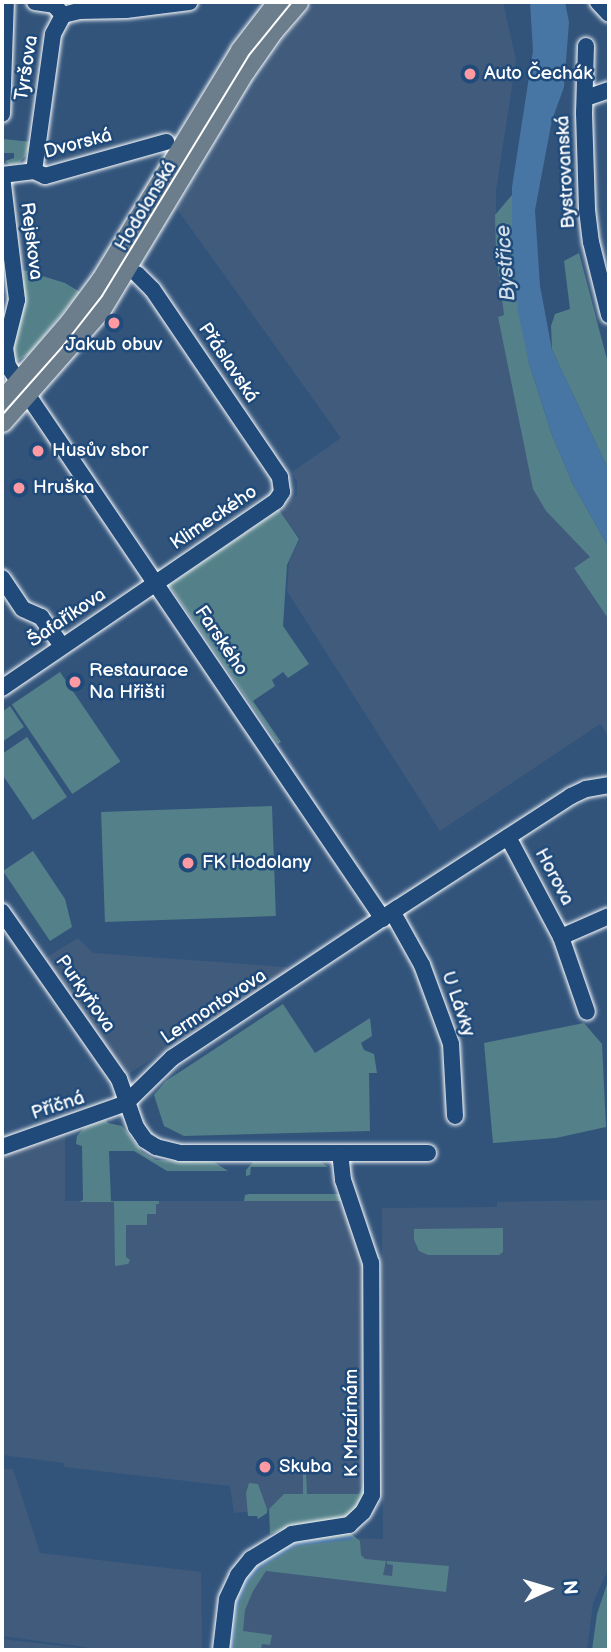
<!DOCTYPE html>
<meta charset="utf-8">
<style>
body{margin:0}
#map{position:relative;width:611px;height:1652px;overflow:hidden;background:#32547b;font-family:"Balsamiq Sans",sans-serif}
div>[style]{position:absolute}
.built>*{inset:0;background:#405b7c}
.green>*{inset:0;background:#548089;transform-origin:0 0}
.water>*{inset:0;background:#4876a4}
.stream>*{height:3.5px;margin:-1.75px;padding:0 1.75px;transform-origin:1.75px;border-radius:1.75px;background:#4876a4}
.roads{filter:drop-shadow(0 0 2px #fff) drop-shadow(0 0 2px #fff)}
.minor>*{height:16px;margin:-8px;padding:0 8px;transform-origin:8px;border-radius:8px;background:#1f4a7a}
.major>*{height:19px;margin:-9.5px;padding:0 9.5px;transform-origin:9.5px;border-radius:9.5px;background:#6c7d8c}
.tram>*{height:2px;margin:-1px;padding:0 1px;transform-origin:1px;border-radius:1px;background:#fff}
.dots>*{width:19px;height:19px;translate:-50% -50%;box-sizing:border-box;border:4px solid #1f4a7a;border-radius:50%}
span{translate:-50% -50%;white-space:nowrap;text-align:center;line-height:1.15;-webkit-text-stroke:5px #1f4a7a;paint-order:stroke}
.street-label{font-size:19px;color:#fff}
.poi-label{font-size:19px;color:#fff}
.left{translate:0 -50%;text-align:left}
.water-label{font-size:21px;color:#d1dde8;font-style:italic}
.frame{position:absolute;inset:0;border:4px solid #fff;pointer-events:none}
.north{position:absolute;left:513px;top:1554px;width:70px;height:70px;-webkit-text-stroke:5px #1f4a7a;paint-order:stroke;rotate:86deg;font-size:19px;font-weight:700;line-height:28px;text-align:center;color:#fff}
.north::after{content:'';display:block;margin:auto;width:24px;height:32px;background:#fff;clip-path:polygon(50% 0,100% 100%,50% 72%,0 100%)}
</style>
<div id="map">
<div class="built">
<i style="clip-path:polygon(315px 2px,503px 2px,516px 60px,496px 191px,496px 254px,504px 315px,498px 317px,546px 511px,590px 557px,575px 567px,609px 620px,609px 736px,600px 724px,440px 831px,287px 591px,289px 562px,300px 539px,277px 508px,297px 495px,297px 482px,292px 472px,341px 438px,177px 209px,286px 34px)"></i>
<i style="clip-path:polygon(78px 938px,93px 953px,286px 967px,290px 971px,125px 1076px,45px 958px)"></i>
<i style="clip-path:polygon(65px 1133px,65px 1201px,337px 1201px,353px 1226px,362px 1259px,364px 1288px,366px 1476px,355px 1504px,234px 1513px,230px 1486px,64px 1467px,64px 1463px,2px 1455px,2px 1154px)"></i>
<i style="clip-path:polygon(609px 1200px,609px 1567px,593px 1603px,587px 1650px,235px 1650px,237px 1614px,271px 1561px,353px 1538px,383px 1539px,382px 1208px,497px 1207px,497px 1202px)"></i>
<i style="clip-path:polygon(2px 1469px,13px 1469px,40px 1553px,201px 1572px,202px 1650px,106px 1650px,2px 1636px)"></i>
<i style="clip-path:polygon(2px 1639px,97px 1650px,2px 1650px)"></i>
</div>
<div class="green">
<i style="clip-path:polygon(3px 139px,32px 142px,25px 157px,19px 163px,10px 165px,5px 161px,14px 158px,14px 153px,3px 153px)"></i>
<i style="clip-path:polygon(512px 195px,514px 274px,529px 363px,552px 435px,573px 484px,609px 548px,609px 620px,574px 568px,590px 557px,546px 511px,533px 489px,498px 317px,504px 315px,496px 254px,495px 215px)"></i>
<i style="clip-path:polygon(579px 253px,609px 367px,609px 471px,552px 350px,551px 326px,555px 314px,570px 309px,564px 261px)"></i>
<i style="clip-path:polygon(23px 270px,65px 283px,80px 292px,29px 354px,13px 364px,15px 330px,25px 300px)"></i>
<i style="clip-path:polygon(279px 510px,299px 539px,287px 565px,283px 626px,309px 664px,288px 678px,283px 672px,272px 680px,275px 686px,253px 701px,281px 742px,278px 744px,169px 585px)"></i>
<i style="left:60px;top:672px;width:108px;height:58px;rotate:56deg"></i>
<i style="clip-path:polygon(10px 706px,24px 727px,2px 742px,2px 712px)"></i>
<i style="clip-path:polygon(27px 737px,67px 797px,33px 820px,2px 774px,2px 754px)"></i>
<i style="left:272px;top:806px;width:110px;height:171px;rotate:88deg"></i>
<i style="clip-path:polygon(33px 851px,65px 899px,72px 927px,50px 941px,3px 871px)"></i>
<i style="clip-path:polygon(283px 1004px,315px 1053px,370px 1018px,372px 1036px,361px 1043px,364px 1050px,374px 1054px,377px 1073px,369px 1073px,370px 1131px,184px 1136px,164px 1126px,154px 1095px,166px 1081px)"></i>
<i style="clip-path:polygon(584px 1023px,602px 1044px,606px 1127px,556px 1138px,493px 1143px,484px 1043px)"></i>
<i style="clip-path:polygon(106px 1120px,108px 1123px,122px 1126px,142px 1152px,156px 1160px,214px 1162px,228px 1171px,167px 1171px,134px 1151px,109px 1151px,111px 1201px,159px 1201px,159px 1204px,156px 1204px,156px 1214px,147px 1214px,147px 1225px,126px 1225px,126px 1257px,130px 1260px,128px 1264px,115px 1266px,114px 1202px,79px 1202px,83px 1200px,82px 1146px,76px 1144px,77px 1136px,85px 1127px)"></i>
<i style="clip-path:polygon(253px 1162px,321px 1162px,328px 1167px,251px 1167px,250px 1175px,246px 1176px,246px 1170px)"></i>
<i style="clip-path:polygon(249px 1194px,341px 1194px,344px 1201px,244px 1201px,245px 1195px)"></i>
<i style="clip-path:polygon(503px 1228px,503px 1252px,499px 1255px,428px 1255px,419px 1251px,414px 1240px,414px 1229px)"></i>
<i style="clip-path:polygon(303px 1472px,306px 1472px,307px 1494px,359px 1494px,366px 1476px,367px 1491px,355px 1510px,341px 1519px,300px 1524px,270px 1534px,269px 1509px,284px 1494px,303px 1494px)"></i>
<i style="clip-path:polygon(249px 1483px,258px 1484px,267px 1509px,267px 1513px,258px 1519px,257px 1516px,248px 1516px,246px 1493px)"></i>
<i style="clip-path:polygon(350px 1533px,360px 1541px,361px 1555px,365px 1559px,386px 1561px,383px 1575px,392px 1576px,393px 1565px,387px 1564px,387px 1561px,449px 1566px,446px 1592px,266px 1571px,253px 1591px,245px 1610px,243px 1631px,272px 1635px,270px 1645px,262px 1644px,261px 1650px,227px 1650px,227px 1629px,238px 1586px,254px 1564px,288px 1542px)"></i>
<i style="clip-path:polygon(609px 1578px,609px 1650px,592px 1650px,597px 1614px)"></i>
</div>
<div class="water">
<i style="clip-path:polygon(530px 2px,565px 2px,569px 22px,564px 87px,552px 120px,535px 210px,540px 286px,552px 350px,609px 471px,609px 548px,573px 484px,552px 435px,529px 363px,518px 312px,512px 240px,512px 187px,533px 51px)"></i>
</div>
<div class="stream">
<i style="left:232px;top:1650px;width:33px;rotate:-87deg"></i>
<i style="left:234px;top:1617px;width:19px;rotate:-74deg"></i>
<i style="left:239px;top:1599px;width:21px;rotate:-65deg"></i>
<i style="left:248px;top:1580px;width:21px;rotate:-47deg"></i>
<i style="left:262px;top:1565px;width:41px;rotate:-31deg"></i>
<i style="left:297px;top:1544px;width:54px;rotate:-6.3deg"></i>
</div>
<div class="roads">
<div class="minor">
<i style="left:35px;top:2px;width:19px;rotate:9deg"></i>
<i style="left:54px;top:5px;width:13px;rotate:48deg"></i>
<i style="left:598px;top:2px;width:16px;rotate:47deg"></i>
<i style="left:586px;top:46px;width:67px;rotate:91.7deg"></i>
<i style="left:584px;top:113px;width:97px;rotate:88.2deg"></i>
<i style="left:587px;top:210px;width:32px;rotate:83deg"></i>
<i style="left:591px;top:242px;width:75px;rotate:76.1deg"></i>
<i style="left:586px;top:98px;width:24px;rotate:-19deg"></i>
<i style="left:2px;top:114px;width:112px;rotate:-88deg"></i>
<i style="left:34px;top:171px;width:138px;rotate:-82.1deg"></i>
<i style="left:53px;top:34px;width:21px;rotate:-62deg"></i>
<i style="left:63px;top:15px;width:16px;rotate:-14deg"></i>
<i style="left:79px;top:11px;width:47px;rotate:-1.2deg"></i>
<i style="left:126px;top:10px;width:64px;rotate:-7.2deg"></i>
<i style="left:2px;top:175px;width:32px;rotate:-7deg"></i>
<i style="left:34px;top:171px;width:12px;rotate:24deg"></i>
<i style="left:45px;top:176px;width:126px;rotate:-15.7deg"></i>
<i style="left:2px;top:176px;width:125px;rotate:83.1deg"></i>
<i style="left:17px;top:300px;width:49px;rotate:104deg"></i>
<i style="left:5px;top:348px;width:18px;rotate:81deg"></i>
<i style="left:8px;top:366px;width:668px;rotate:55.86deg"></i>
<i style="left:2px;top:578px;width:37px;rotate:56deg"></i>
<i style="left:23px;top:609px;width:20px;rotate:24deg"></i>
<i style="left:41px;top:617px;width:36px;rotate:54deg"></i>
<i style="left:2px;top:688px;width:332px;rotate:-34.3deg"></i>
<i style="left:276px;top:501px;width:11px;rotate:-56deg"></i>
<i style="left:282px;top:492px;width:15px;rotate:-98deg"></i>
<i style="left:280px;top:477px;width:227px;rotate:-124.2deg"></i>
<i style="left:152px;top:289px;width:21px;rotate:-135deg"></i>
<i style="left:508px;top:837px;width:113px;rotate:62.1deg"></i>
<i style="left:561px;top:937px;width:79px;rotate:70.9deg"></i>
<i style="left:2px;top:912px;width:204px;rotate:55deg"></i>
<i style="left:119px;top:1079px;width:51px;rotate:70.5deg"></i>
<i style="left:136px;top:1127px;width:16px;rotate:55deg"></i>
<i style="left:145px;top:1140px;width:13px;rotate:32deg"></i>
<i style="left:156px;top:1147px;width:25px;rotate:14deg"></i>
<i style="left:180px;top:1153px;width:248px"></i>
<i style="left:393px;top:913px;width:60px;rotate:60.9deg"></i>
<i style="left:422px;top:965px;width:84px;rotate:69.8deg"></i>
<i style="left:451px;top:1044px;width:72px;rotate:86.8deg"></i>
<i style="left:561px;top:937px;width:52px;rotate:-23.6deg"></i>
<i style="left:2px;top:1147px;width:132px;rotate:-19.5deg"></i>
<i style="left:126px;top:1103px;width:64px;rotate:-44.4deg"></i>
<i style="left:172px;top:1058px;width:271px;rotate:-33.6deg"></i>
<i style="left:398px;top:908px;width:206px;rotate:-32.9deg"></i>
<i style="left:571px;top:796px;width:17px;rotate:-25deg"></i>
<i style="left:586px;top:789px;width:23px;rotate:-10deg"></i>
<i style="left:221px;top:1650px;width:51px;rotate:-83.3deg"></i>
<i style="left:227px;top:1599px;width:26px;rotate:-65deg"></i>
<i style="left:238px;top:1575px;width:21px;rotate:-51deg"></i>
<i style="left:251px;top:1559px;width:48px;rotate:-31.4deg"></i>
<i style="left:292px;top:1534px;width:58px;rotate:-9deg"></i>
<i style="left:349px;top:1525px;width:19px;rotate:-43deg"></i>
<i style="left:363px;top:1512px;width:19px;rotate:-62deg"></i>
<i style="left:372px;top:1495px;width:232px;rotate:-90.2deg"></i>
<i style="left:371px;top:1263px;width:88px;rotate:-108.6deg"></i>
<i style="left:343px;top:1180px;width:27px;rotate:-96deg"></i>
</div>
<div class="major">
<i style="left:2px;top:400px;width:104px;rotate:-49.3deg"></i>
<i style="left:70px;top:321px;width:52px;rotate:-53.6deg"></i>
<i style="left:101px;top:279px;width:268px;rotate:-58.7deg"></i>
<i style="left:240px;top:50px;width:61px;rotate:-52.4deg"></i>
<i style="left:2px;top:422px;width:148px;rotate:-48.6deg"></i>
<i style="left:100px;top:311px;width:280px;rotate:-58.9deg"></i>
<i style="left:245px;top:71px;width:49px;rotate:-55deg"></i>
<i style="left:273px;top:31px;width:38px;rotate:-49deg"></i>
</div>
</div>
<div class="tram">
<i style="left:2px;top:415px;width:92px;rotate:-48.5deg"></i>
<i style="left:63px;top:346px;width:63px;rotate:-52deg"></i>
<i style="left:102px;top:296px;width:282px;rotate:-58.6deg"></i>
<i style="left:249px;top:55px;width:68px;rotate:-50.9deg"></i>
</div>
<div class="dots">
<i style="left:470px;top:74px;background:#ff9aa2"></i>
<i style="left:114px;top:323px;background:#ff9aa2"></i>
<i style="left:38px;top:451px;background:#ff9aa2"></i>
<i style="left:19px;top:488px;background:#ff9aa2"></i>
<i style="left:75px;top:682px;background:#ff9aa2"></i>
<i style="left:188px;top:863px;background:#ff9aa2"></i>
<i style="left:265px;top:1467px;background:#ff9aa2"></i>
</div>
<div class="street-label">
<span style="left:27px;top:68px;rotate:-81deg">Tyršova</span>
<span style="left:78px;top:144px;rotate:-15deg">Dvorská</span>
<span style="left:566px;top:172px;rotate:-93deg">Bystrovanská</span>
<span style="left:146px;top:206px;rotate:-59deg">Hodolanská</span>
<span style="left:31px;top:241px;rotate:83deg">Rejskova</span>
<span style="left:228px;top:363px;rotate:56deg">Přáslavská</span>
<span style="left:214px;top:518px;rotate:-34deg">Klimeckého</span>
<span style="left:67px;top:618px;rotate:-34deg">Šafaříkova</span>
<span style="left:221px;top:641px;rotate:56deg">Farského</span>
<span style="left:554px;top:877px;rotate:62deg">Horova</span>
<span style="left:85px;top:994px;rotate:55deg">Purkyňova</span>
<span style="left:458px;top:1004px;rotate:71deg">U Lávky</span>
<span style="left:214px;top:1007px;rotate:-33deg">Lermontovova</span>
<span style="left:58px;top:1106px;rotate:-18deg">Příčná</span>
<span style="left:352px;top:1423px;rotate:-90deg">K Mrazírnám</span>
</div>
<div class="poi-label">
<span class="left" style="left:484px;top:74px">Auto Čechák</span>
<span style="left:114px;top:345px">Jakub obuv</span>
<span class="left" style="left:52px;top:451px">Husův sbor</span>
<span class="left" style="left:33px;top:488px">Hruška</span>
<span class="left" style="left:89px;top:682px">Restaurace<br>Na Hřišti</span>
<span class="left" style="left:202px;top:863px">FK Hodolany</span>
<span class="left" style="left:279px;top:1467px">Skuba</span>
</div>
<div class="water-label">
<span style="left:506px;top:263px;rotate:-94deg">Bystřice</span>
</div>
<div class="frame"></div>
<div class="north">N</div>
</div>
